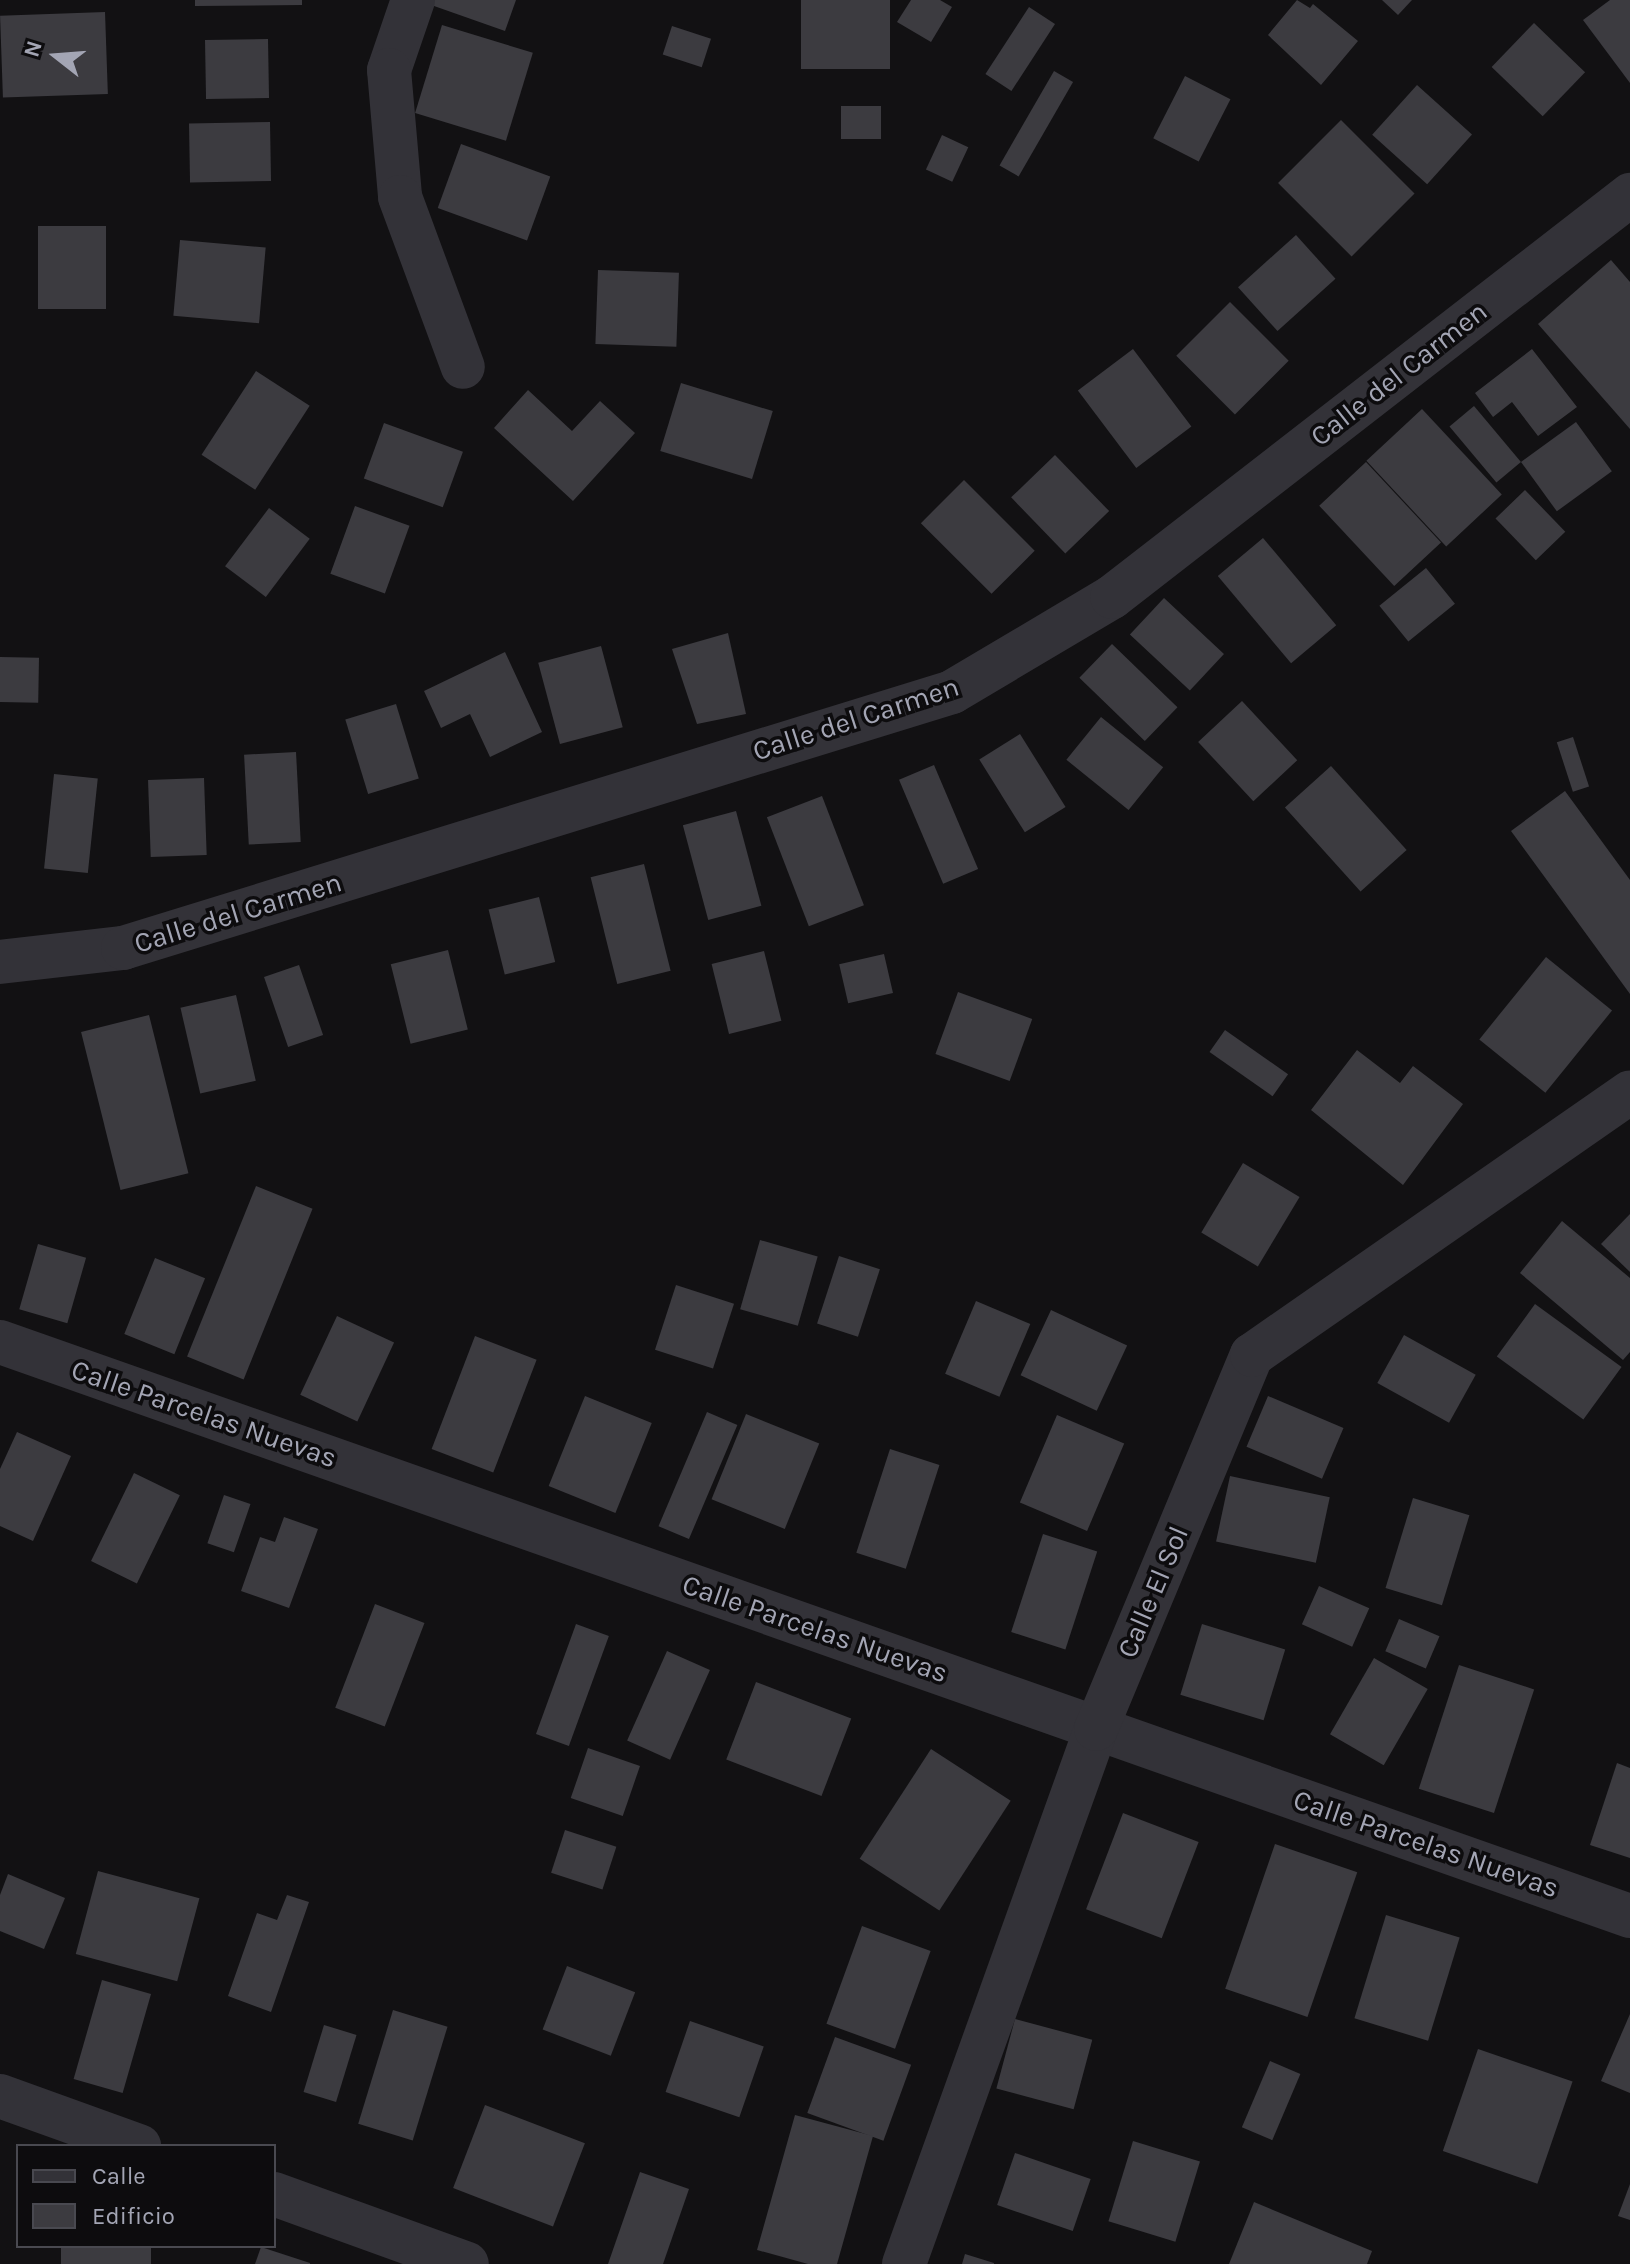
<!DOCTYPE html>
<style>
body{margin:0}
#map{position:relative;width:1630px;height:2264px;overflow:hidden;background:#121113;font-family:Karla,sans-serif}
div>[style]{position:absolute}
.building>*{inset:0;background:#3c3b40;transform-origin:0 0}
.minor>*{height:44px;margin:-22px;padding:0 22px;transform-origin:22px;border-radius:22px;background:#333238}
span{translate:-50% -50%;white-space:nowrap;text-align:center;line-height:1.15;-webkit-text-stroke:7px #0d0c0e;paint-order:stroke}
.street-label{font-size:28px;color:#a3a5b4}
.legend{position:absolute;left:16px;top:2144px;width:260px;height:104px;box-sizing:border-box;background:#0d0c0e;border:2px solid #494950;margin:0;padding:10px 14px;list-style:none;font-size:24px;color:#a3a5b4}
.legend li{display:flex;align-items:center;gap:16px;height:40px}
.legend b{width:40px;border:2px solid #494950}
.north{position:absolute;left:16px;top:16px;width:80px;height:80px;-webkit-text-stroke:6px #0d0c0e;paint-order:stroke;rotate:287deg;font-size:22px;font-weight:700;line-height:32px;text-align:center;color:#a3a5b4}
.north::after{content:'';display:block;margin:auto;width:28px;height:36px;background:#a3a5b4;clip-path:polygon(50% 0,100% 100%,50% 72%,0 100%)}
</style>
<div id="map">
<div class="building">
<i style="clip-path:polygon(195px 0,302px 0,302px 5px,195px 6px)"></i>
<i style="clip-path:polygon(417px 0,516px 0,505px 31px)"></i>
<i style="left:801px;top:0;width:89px;height:69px"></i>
<i style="clip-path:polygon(911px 0,940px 0,952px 7px,931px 42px,897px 22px)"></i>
<i style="clip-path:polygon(1297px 0,1310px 8px,1313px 4px,1358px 41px,1321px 85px,1268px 35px)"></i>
<i style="clip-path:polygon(1382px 0,1412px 0,1398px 15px)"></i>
<i style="clip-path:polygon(1610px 0,1630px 0,1630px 83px,1583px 20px)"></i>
<i style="left:1029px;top:7px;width:31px;height:80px;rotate:33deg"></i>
<i style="left:105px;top:12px;width:82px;height:105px;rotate:88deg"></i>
<i style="left:1534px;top:23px;width:71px;height:61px;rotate:44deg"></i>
<i style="left:442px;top:25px;width:95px;height:92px;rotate:17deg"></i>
<i style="left:672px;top:26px;width:41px;height:30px;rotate:18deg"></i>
<i style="left:268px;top:39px;width:59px;height:63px;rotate:89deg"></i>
<i style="left:1054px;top:71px;width:22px;height:109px;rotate:30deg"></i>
<i style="left:1185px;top:76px;width:51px;height:70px;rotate:27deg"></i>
<i style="left:1417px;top:85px;width:74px;height:67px;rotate:42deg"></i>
<i style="left:881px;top:106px;width:33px;height:40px;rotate:90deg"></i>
<i style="left:1341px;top:120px;width:104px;height:89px;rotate:45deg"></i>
<i style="left:270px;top:122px;width:59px;height:81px;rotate:89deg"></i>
<i style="left:942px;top:135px;width:29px;height:38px;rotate:25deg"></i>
<i style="left:461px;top:144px;width:95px;height:68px;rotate:20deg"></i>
<i style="left:38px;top:226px;width:68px;height:83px"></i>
<i style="left:1296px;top:235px;width:59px;height:78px;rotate:48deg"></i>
<i style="left:180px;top:240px;width:86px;height:76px;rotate:5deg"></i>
<i style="clip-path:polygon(1611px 260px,1630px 282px,1630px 429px,1538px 324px)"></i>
<i style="left:598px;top:270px;width:81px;height:74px;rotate:2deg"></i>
<i style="left:1230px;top:302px;width:83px;height:76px;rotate:45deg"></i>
<i style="left:1133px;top:349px;width:97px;height:69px;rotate:53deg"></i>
<i style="clip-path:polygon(1532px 349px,1577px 407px,1538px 436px,1512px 402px,1493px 417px,1475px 393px)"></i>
<i style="left:256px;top:371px;width:64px;height:100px;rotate:33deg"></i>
<i style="left:681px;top:383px;width:96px;height:71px;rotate:17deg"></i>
<i style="clip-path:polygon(528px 390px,572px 431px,600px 401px,635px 433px,573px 501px,494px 428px)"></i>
<i style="left:1474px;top:406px;width:73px;height:32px;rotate:50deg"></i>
<i style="left:1422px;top:409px;width:117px;height:76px;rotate:47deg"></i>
<i style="left:1576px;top:422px;width:61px;height:68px;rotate:54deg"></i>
<i style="left:384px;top:423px;width:84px;height:59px;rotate:20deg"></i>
<i style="left:1055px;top:455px;width:78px;height:61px;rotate:46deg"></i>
<i style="left:1366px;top:462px;width:110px;height:64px;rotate:47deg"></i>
<i style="left:964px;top:480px;width:100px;height:61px;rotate:45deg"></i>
<i style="left:1525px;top:490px;width:58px;height:41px;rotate:46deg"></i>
<i style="left:355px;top:506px;width:58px;height:72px;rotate:20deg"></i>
<i style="left:269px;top:508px;width:51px;height:73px;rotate:37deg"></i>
<i style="left:1263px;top:538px;width:114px;height:59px;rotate:50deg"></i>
<i style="left:1426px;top:568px;width:46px;height:60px;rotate:51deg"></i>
<i style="left:1164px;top:598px;width:82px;height:50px;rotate:43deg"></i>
<i style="clip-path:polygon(728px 633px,746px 714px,697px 724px,672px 649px)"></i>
<i style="left:1112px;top:644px;width:91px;height:47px;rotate:44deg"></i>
<i style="left:601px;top:646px;width:84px;height:65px;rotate:75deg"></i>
<i style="clip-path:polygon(505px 652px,542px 732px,490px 757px,470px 714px,441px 728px,424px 691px)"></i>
<i style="left:0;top:657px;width:39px;height:45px;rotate:1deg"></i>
<i style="left:1242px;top:701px;width:81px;height:60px;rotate:47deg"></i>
<i style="left:396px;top:704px;width:78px;height:53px;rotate:73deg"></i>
<i style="left:1101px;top:717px;width:80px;height:55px;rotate:39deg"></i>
<i style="left:1020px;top:734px;width:86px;height:48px;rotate:58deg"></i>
<i style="left:1573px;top:737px;width:52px;height:17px;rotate:72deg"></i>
<i style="left:296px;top:752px;width:90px;height:52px;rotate:87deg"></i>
<i style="left:934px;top:765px;width:113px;height:38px;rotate:67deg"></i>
<i style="left:1331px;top:766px;width:113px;height:62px;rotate:48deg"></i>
<i style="left:54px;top:774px;width:44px;height:95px;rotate:6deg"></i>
<i style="left:204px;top:778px;width:77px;height:56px;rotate:88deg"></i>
<i style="clip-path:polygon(1565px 791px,1630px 880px,1630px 994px,1511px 831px)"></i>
<i style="left:822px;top:796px;width:117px;height:59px;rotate:69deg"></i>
<i style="left:736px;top:811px;width:98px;height:55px;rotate:75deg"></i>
<i style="left:644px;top:864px;width:110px;height:55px;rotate:76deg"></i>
<i style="left:539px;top:897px;width:67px;height:52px;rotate:76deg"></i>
<i style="left:448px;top:950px;width:82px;height:59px;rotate:76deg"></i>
<i style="left:764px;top:951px;width:72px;height:54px;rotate:76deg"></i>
<i style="left:884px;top:954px;width:40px;height:46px;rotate:77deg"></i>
<i style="left:1546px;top:957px;width:85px;height:106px;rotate:39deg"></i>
<i style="left:299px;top:965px;width:74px;height:37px;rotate:71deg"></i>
<i style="left:958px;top:992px;width:79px;height:66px;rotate:20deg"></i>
<i style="left:236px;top:995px;width:88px;height:57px;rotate:77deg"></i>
<i style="left:149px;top:1015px;width:163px;height:70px;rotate:76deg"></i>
<i style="left:1225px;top:1030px;width:77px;height:27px;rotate:35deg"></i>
<i style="clip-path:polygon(1357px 1050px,1400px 1083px,1413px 1066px,1463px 1104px,1403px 1185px,1311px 1110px)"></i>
<i style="left:1243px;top:1163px;width:66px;height:81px;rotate:31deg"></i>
<i style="left:256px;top:1186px;width:61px;height:184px;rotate:22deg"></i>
<i style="clip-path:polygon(1630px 1214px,1630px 1272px,1601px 1244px)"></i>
<i style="clip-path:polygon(1562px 1221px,1630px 1278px,1630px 1352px,1623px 1360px,1520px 1273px)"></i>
<i style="left:760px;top:1240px;width:60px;height:72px;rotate:16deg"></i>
<i style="left:38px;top:1244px;width:50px;height:68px;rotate:16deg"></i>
<i style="left:839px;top:1256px;width:43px;height:71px;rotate:18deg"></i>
<i style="left:155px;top:1258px;width:54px;height:82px;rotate:22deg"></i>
<i style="left:676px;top:1285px;width:61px;height:68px;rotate:18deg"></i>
<i style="left:976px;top:1301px;width:59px;height:79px;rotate:23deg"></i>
<i style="left:1535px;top:1304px;width:107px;height:65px;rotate:36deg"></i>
<i style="left:1051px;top:1310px;width:84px;height:72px;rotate:25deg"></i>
<i style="left:337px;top:1316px;width:63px;height:87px;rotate:25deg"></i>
<i style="left:1404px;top:1335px;width:82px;height:55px;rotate:29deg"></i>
<i style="left:475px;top:1336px;width:66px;height:121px;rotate:21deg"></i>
<i style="left:585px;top:1396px;width:72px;height:97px;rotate:22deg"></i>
<i style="left:1268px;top:1396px;width:82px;height:55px;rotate:23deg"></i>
<i style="left:707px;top:1412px;width:33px;height:124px;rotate:23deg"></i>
<i style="left:746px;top:1414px;width:79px;height:92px;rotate:22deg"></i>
<i style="left:1057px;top:1415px;width:73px;height:95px;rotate:23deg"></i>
<i style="clip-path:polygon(17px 1432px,71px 1456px,33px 1541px,0 1526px,0 1469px)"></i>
<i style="left:890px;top:1449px;width:52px;height:109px;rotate:18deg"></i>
<i style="left:134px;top:1473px;width:51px;height:98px;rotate:26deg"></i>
<i style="left:1230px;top:1476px;width:102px;height:67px;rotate:12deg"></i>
<i style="left:224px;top:1495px;width:28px;height:51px;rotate:19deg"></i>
<i style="left:1413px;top:1498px;width:59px;height:94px;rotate:17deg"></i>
<i style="clip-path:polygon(284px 1517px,318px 1529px,289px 1608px,241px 1591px,260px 1537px,275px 1542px)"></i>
<i style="left:1043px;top:1534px;width:57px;height:103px;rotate:18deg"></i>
<i style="left:1319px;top:1586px;width:55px;height:42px;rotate:24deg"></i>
<i style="left:375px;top:1604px;width:53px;height:111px;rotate:21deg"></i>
<i style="left:1399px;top:1619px;width:44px;height:35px;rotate:23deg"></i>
<i style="left:576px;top:1624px;width:35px;height:117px;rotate:20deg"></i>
<i style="left:1202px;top:1624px;width:87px;height:74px;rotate:17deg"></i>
<i style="left:667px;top:1651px;width:47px;height:98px;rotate:24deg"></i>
<i style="left:1374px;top:1658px;width:62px;height:88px;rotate:30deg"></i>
<i style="left:1459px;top:1665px;width:79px;height:130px;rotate:18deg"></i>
<i style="left:756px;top:1682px;width:102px;height:83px;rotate:21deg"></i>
<i style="left:588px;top:1748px;width:55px;height:53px;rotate:19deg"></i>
<i style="left:931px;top:1749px;width:95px;height:131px;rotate:33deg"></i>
<i style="clip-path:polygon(1617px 1763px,1630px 1768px,1630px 1858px,1590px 1845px)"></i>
<i style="left:1123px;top:1813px;width:81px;height:103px;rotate:21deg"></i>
<i style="left:565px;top:1830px;width:54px;height:45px;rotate:18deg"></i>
<i style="left:1275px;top:1844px;width:87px;height:153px;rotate:19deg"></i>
<i style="left:98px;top:1871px;width:105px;height:86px;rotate:15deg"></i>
<i style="clip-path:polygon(8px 1874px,65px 1898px,44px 1949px,0 1931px,0 1895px)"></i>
<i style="clip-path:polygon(287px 1895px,309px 1902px,271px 2012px,228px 1996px,257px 1913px,277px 1920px)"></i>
<i style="left:1386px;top:1915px;width:77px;height:108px;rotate:17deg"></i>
<i style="left:862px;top:1926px;width:73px;height:104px;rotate:20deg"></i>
<i style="left:567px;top:1966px;width:73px;height:68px;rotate:21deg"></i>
<i style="left:102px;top:1980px;width:51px;height:103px;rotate:16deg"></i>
<i style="left:393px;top:2010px;width:57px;height:119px;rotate:17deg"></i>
<i style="clip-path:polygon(1630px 2014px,1630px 2093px,1601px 2081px)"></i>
<i style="left:1015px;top:2019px;width:80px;height:72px;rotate:15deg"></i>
<i style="left:690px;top:2021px;width:78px;height:75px;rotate:19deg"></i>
<i style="left:324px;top:2025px;width:34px;height:70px;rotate:17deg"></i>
<i style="left:835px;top:2037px;width:81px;height:81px;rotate:20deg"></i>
<i style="left:1478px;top:2049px;width:100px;height:108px;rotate:19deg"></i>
<i style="left:1270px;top:2061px;width:33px;height:72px;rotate:23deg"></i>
<i style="left:485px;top:2105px;width:107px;height:89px;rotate:21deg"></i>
<i style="clip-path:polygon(795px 2115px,873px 2136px,837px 2264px,808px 2264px,757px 2250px)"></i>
<i style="left:1133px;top:2141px;width:70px;height:84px;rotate:17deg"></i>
<i style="left:1015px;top:2153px;width:80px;height:55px;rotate:19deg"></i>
<i style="clip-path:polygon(640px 2172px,689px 2189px,663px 2264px,608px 2264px)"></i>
<i style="clip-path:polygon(1630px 2184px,1630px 2220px,1618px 2216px)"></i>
<i style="clip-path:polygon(1254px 2202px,1372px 2251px,1367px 2264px,1229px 2264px)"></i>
<i style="left:61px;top:2246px;width:90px;height:19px"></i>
<i style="clip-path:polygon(261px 2247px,310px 2263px,310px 2264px,255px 2264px)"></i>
<i style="clip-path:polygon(965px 2254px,994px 2263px,994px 2264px,962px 2264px)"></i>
</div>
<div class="minor">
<i style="left:413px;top:0;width:74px;rotate:108.9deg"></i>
<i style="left:389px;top:70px;width:127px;rotate:85deg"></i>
<i style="left:400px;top:197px;width:181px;rotate:69.7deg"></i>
<i style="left:0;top:962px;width:124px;rotate:-6.5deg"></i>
<i style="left:123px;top:948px;width:868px;rotate:-17.16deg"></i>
<i style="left:952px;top:692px;width:186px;rotate:-30.7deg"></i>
<i style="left:1112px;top:597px;width:656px;rotate:-37.81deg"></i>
<i style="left:0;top:1342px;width:1728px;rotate:19.4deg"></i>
<i style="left:0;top:2096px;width:148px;rotate:19.8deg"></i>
<i style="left:274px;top:2194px;width:205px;rotate:19.9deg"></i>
<i style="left:904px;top:2264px;width:568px;rotate:-70.26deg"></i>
<i style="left:1096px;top:1729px;width:405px;rotate:-67.4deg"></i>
<i style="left:1252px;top:1355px;width:460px;rotate:-34.8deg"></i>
</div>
<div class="street-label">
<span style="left:1399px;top:374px;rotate:-38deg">Calle del Carmen</span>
<span style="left:856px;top:719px;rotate:-18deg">Calle del Carmen</span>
<span style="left:238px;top:913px;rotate:-17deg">Calle del Carmen</span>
<span style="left:204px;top:1414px;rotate:19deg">Calle Parcelas Nuevas</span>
<span style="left:1153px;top:1592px;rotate:-67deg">Calle El Sol</span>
<span style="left:815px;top:1629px;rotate:19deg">Calle Parcelas Nuevas</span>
<span style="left:1426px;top:1844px;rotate:19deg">Calle Parcelas Nuevas</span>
</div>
<ul class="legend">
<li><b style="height:10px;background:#333238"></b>Calle</li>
<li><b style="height:22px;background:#3c3b40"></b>Edificio</li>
</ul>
<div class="north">N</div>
</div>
